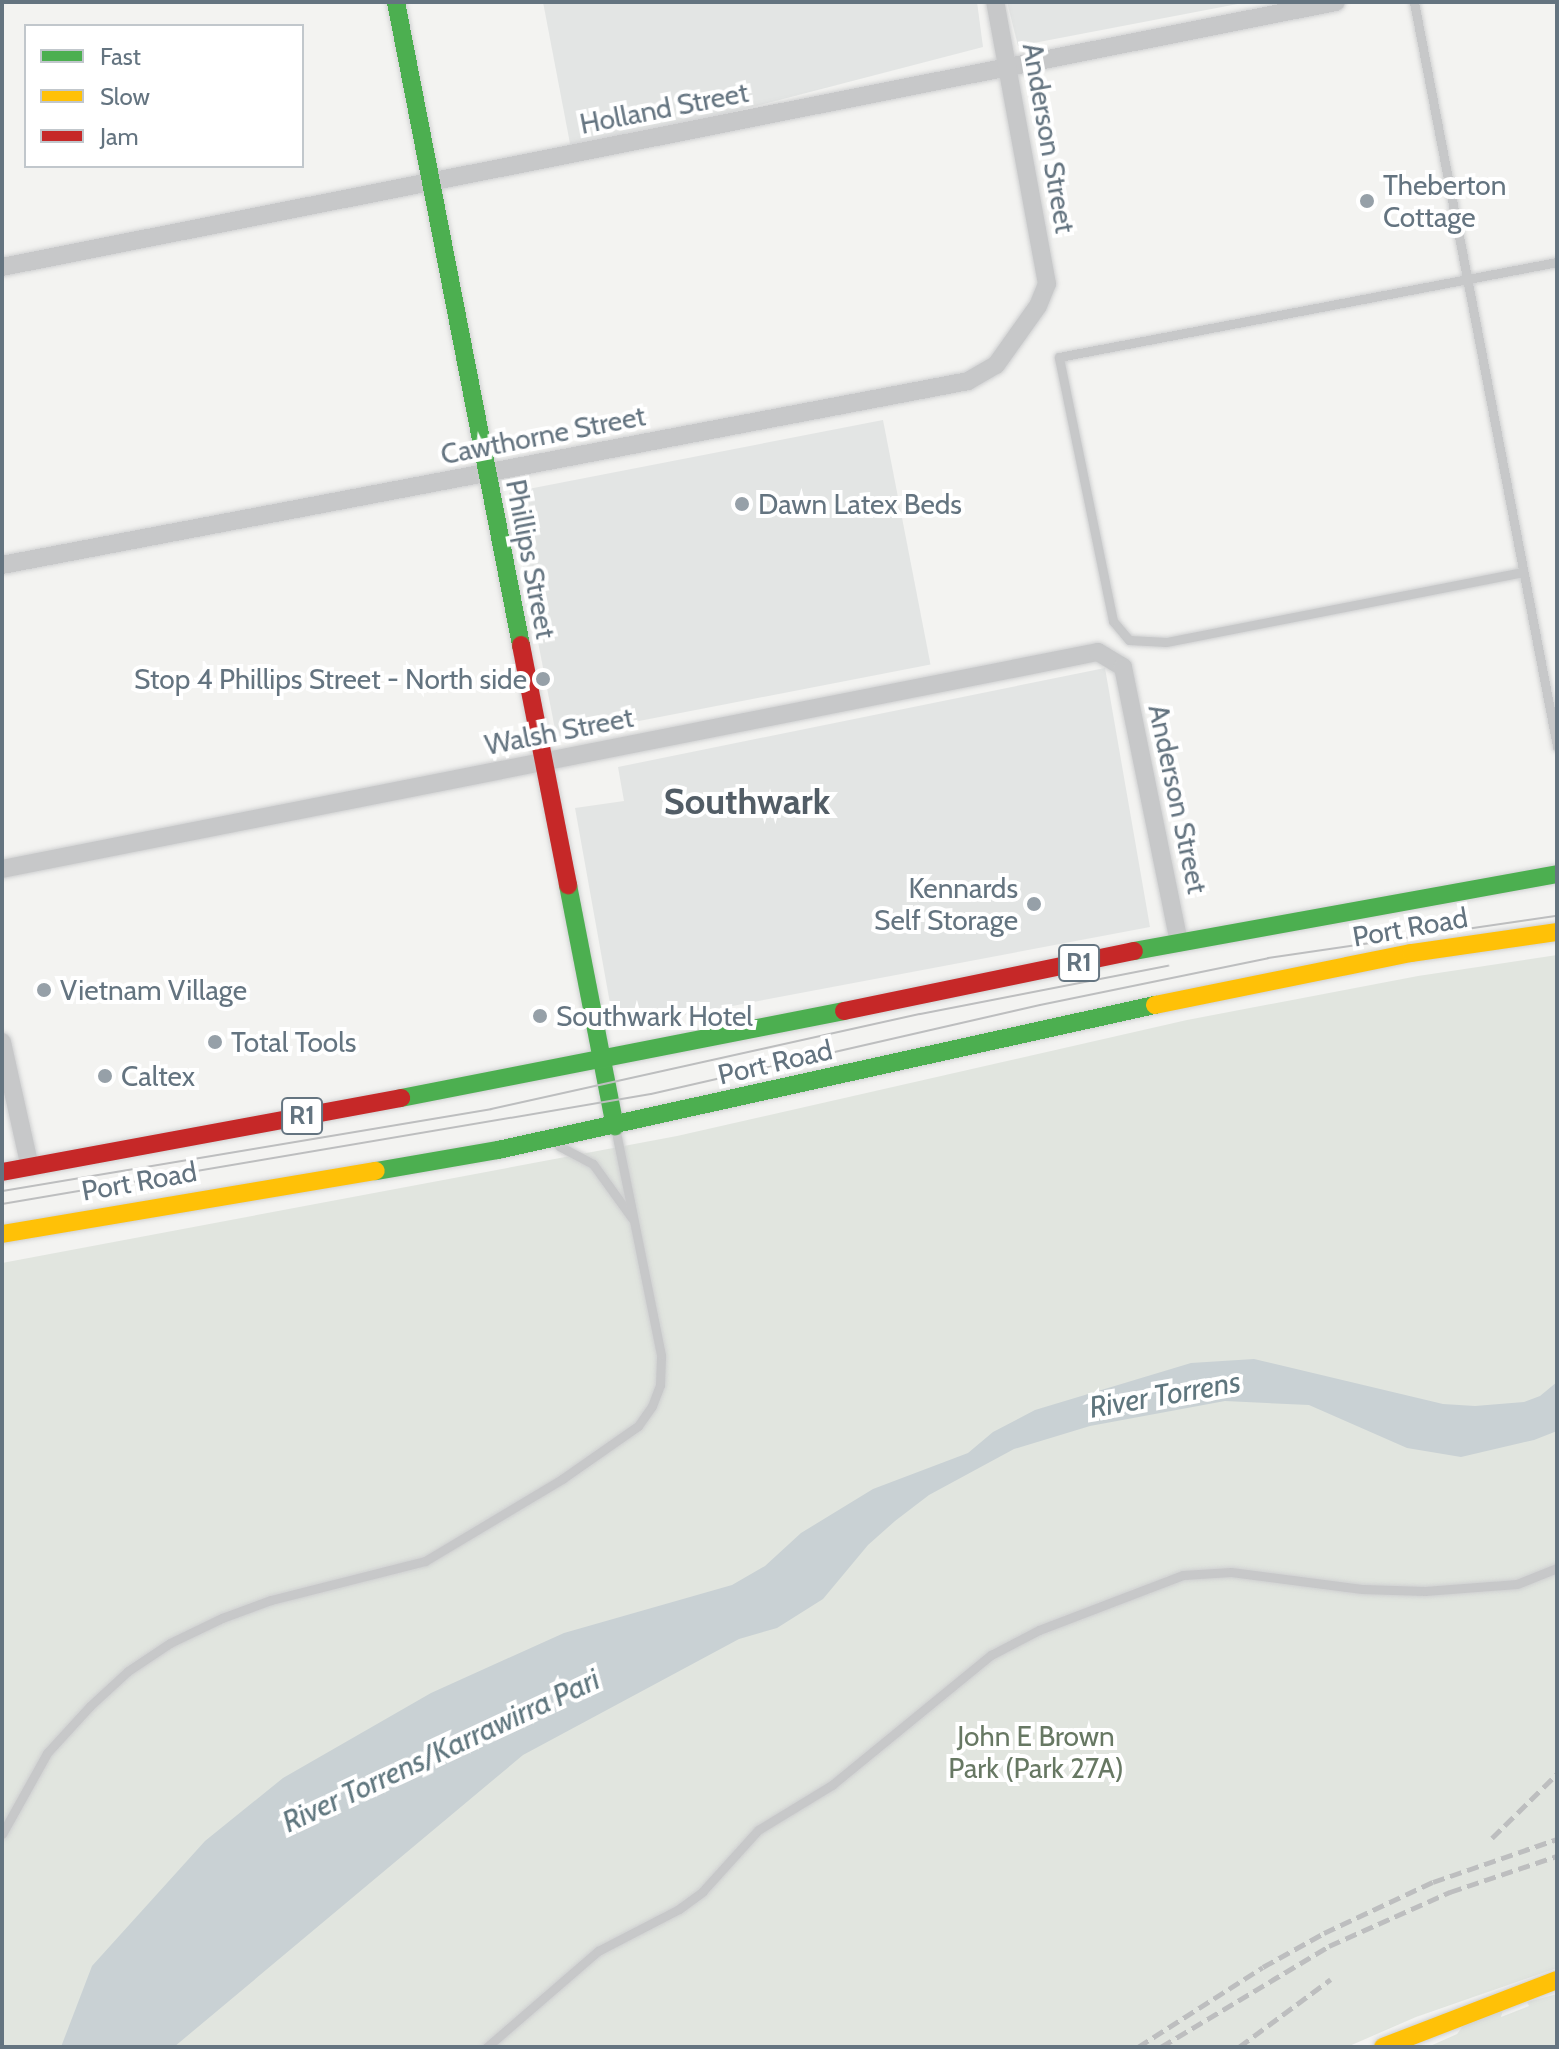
<!DOCTYPE html>
<style>
body{margin:0}
#map{position:relative;width:1559px;height:2049px;overflow:hidden;background:#f3f3f1;font-family:Cabin,sans-serif}
div>[style]{position:absolute}
.built>*{inset:0;background:#e3e5e4;transform-origin:0 0}
.green>*{inset:0;background:#e1e5df}
.water>*{inset:0;background:#c9d1d4}
.roads{filter:drop-shadow(0 0 2px #cfd0d1) drop-shadow(0 0 2px #cfd0d1)}
.lane>*{height:9px;margin:-4.5px;padding:0 4.5px;transform-origin:4.5px;border-radius:4.5px;background:#c7c8c9}
.street>*{height:18px;margin:-9px;padding:0 9px;transform-origin:9px;border-radius:9px;background:#c7c8c9}
.fast>*{height:18px;margin:-9px;padding:0 9px;transform-origin:9px;border-radius:9px;background:#4caf50}
.slow>*{height:18px;margin:-9px;padding:0 9px;transform-origin:9px;border-radius:9px;background:#ffc107}
.jam>*{height:18px;margin:-9px;padding:0 9px;transform-origin:9px;border-radius:9px;background:#c62828}
.tram>*{height:2px;margin:-1px;padding:0 1px;transform-origin:1px;border-radius:1px;background:#bdbebf}
.rail>*{height:5px;margin-top:-2.5px;transform-origin:0;background:repeating-linear-gradient(90deg,#bdbebf 0 12px,transparent 0 18px)}
.dots>*{width:22px;height:22px;translate:-50% -50%;box-sizing:border-box;border:4px solid #fff;border-radius:50%}
span{translate:-50% -50%;white-space:nowrap;text-align:center;line-height:1.15;-webkit-text-stroke:8px #fff;paint-order:stroke}
.shield-label span{padding:2px 6px;background:#fff;border:2px solid;border-radius:6px;-webkit-text-stroke-width:0}
.shield-label{font-size:26px;color:#647480;font-weight:700}
.street-label{font-size:28px;color:#647480}
.poi-label{font-size:28px;color:#647480}
.left{translate:0 -50%;text-align:left}
.right{translate:-100% -50%;text-align:right}
.park-label{font-size:28px;color:#677863}
.water-label{font-size:30px;color:#5f767e;font-style:italic}
.district-label{font-size:36px;color:#525d66;font-weight:700}
.frame{position:absolute;inset:0;border:4px solid #647480;pointer-events:none}
.legend{position:absolute;left:24px;top:24px;width:280px;height:144px;box-sizing:border-box;background:#fff;border:2px solid #c1c7cc;margin:0;padding:10px 14px;list-style:none;font-size:24px;color:#647480}
.legend li{display:flex;align-items:center;gap:16px;height:40px}
.legend b{width:40px;border:2px solid #c1c7cc}
</style>
<div id="map">
<div class="built">
<i style="clip-path:polygon(543px 2px,977px 2px,983px 47px,572px 154px)"></i>
<i style="clip-path:polygon(1007px 2px,1248px 2px,1018px 46px)"></i>
<i style="left:883px;top:420px;width:249px;height:381px;rotate:79deg"></i>
<i style="clip-path:polygon(1105px 668px,1150px 927px,637px 1024px,611px 1009px,575px 808px,624px 801px,618px 767px)"></i>
</div>
<div class="green">
<i style="clip-path:polygon(1557px 955px,1557px 1968px,1416px 2017px,1347px 2047px,2px 2047px,2px 1263px,677px 1136px,1187px 1020px,1418px 976px)"></i>
<i style="clip-path:polygon(1557px 1994px,1557px 2047px,1428px 2047px,1457px 2034px,1463px 2026px,1504px 2006px,1501px 2017px,1529px 2006px,1527px 2002px)"></i>
</div>
<div class="water">
<i style="clip-path:polygon(1254px 1359px,1443px 1404px,1475px 1406px,1524px 1402px,1540px 1396px,1557px 1382px,1557px 1431px,1534px 1440px,1461px 1457px,1407px 1448px,1309px 1405px,1225px 1401px,1090px 1426px,1014px 1449px,929px 1495px,895px 1521px,868px 1545px,823px 1599px,777px 1628px,739px 1639px,523px 1755px,174px 2047px,61px 2047px,92px 1966px,205px 1841px,283px 1778px,431px 1693px,564px 1633px,732px 1585px,765px 1566px,801px 1533px,873px 1489px,968px 1453px,993px 1432px,1035px 1410px,1191px 1363px)"></i>
</div>
<div class="roads">
<div class="lane">
<i style="left:1414px;top:2px;width:758px;rotate:79.12deg"></i>
<i style="left:1523px;top:572px;width:364px;rotate:168.9deg"></i>
<i style="left:1166px;top:642px;width:37px;rotate:-177deg"></i>
<i style="left:1129px;top:640px;width:25px;rotate:-130deg"></i>
<i style="left:1113px;top:621px;width:269px;rotate:-101.6deg"></i>
<i style="left:1059px;top:357px;width:507px;rotate:-10.8deg"></i>
<i style="left:559px;top:1146px;width:38px;rotate:28deg"></i>
<i style="left:593px;top:1164px;width:67px;rotate:54.2deg"></i>
<i style="left:2px;top:1834px;width:93px;rotate:-60.9deg"></i>
<i style="left:47px;top:1753px;width:64px;rotate:-47.5deg"></i>
<i style="left:90px;top:1706px;width:52px;rotate:-42.6deg"></i>
<i style="left:128px;top:1671px;width:50px;rotate:-33.7deg"></i>
<i style="left:170px;top:1643px;width:58px;rotate:-25.7deg"></i>
<i style="left:222px;top:1618px;width:52px;rotate:-20.2deg"></i>
<i style="left:271px;top:1600px;width:159px;rotate:-14.2deg"></i>
<i style="left:425px;top:1561px;width:160px;rotate:-30.9deg"></i>
<i style="left:562px;top:1479px;width:93px;rotate:-34.9deg"></i>
<i style="left:638px;top:1426px;width:24px;rotate:-55deg"></i>
<i style="left:652px;top:1406px;width:22px;rotate:-69deg"></i>
<i style="left:660px;top:1385px;width:30px;rotate:-88deg"></i>
<i style="left:661px;top:1355px;width:228px;rotate:-101.4deg"></i>
<i style="left:487px;top:2047px;width:147px;rotate:-40.9deg"></i>
<i style="left:598px;top:1951px;width:91px;rotate:-27.4deg"></i>
<i style="left:679px;top:1909px;width:29px;rotate:-36deg"></i>
<i style="left:702px;top:1892px;width:84px;rotate:-47.9deg"></i>
<i style="left:758px;top:1830px;width:87px;rotate:-31.3deg"></i>
<i style="left:832px;top:1785px;width:205px;rotate:-39.3deg"></i>
<i style="left:991px;top:1655px;width:54px;rotate:-27.5deg"></i>
<i style="left:1039px;top:1630px;width:154px;rotate:-20.9deg"></i>
<i style="left:1183px;top:1575px;width:48px;rotate:-3.6deg"></i>
<i style="left:1231px;top:1572px;width:132px;rotate:7.4deg"></i>
<i style="left:1362px;top:1589px;width:63px;rotate:1.8deg"></i>
<i style="left:1425px;top:1591px;width:92px;rotate:-4.4deg"></i>
<i style="left:1517px;top:1584px;width:43px;rotate:-21.8deg"></i>
</div>
<div class="street">
<i style="left:2px;top:267px;width:1360px;rotate:-11.24deg"></i>
<i style="left:2px;top:565px;width:983px;rotate:-10.78deg"></i>
<i style="left:968px;top:381px;width:32px;rotate:-30deg"></i>
<i style="left:996px;top:365px;width:72px;rotate:-54.6deg"></i>
<i style="left:1038px;top:306px;width:24px;rotate:-68deg"></i>
<i style="left:1047px;top:284px;width:287px;rotate:-100.4deg"></i>
<i style="left:2px;top:869px;width:1117px;rotate:-11.2deg"></i>
<i style="left:1098px;top:652px;width:29px;rotate:31deg"></i>
<i style="left:1123px;top:667px;width:281px;rotate:78.5deg"></i>
<i style="left:2px;top:1042px;width:128px;rotate:77.4deg"></i>
</div>
<div class="fast">
<i style="left:396px;top:2px;width:655px;rotate:79deg"></i>
<i style="left:568px;top:885px;width:246px;rotate:79deg"></i>
<i style="left:1134px;top:951px;width:430px;rotate:-10.3deg"></i>
<i style="left:401px;top:1098px;width:451px;rotate:-11.1deg"></i>
<i style="left:376px;top:1171px;width:124px;rotate:-9.8deg"></i>
<i style="left:498px;top:1150px;width:673px;rotate:-12.45deg"></i>
</div>
<div class="slow">
<i style="left:1155px;top:1005px;width:261px;rotate:-11.5deg"></i>
<i style="left:1411px;top:953px;width:148px;rotate:-8.2deg"></i>
<i style="left:2px;top:1234px;width:379px;rotate:-9.6deg"></i>
<i style="left:1383px;top:2047px;width:186px;rotate:-21.1deg"></i>
</div>
<div class="jam">
<i style="left:521px;top:645px;width:245px;rotate:78.9deg"></i>
<i style="left:844px;top:1011px;width:296px;rotate:-11.7deg"></i>
<i style="left:2px;top:1172px;width:406px;rotate:-10.5deg"></i>
</div>
</div>
<div class="tram">
<i style="left:2px;top:1191px;width:496px;rotate:-9.5deg"></i>
<i style="left:491px;top:1109px;width:439px;rotate:-12.5deg"></i>
<i style="left:920px;top:1014px;width:253px;rotate:-11deg"></i>
<i style="left:2px;top:1204px;width:658px;rotate:-9.62deg"></i>
<i style="left:651px;top:1094px;width:399px;rotate:-12.9deg"></i>
<i style="left:1040px;top:1005px;width:233px;rotate:-11.6deg"></i>
<i style="left:1268px;top:958px;width:292px;rotate:-8.3deg"></i>
</div>
<div class="rail">
<i style="left:1492px;top:1838px;width:91px;rotate:-44.6deg"></i>
<i style="left:1138px;top:2047px;width:148px;rotate:-32.6deg"></i>
<i style="left:1263px;top:1967px;width:70px;rotate:-29.1deg"></i>
<i style="left:1324px;top:1933px;width:120px;rotate:-25.1deg"></i>
<i style="left:1433px;top:1882px;width:131px;rotate:-19.1deg"></i>
<i style="left:1161px;top:2047px;width:196px;rotate:-31deg"></i>
<i style="left:1329px;top:1946px;width:133px;rotate:-24.1deg"></i>
<i style="left:1450px;top:1892px;width:113px;rotate:-18.6deg"></i>
<i style="left:1239px;top:2047px;width:114px;rotate:-36.5deg"></i>
</div>
<div class="dots">
<i style="left:1367px;top:201px;background:#96a0a8"></i>
<i style="left:742px;top:504px;background:#96a0a8"></i>
<i style="left:543px;top:679px;background:#96a0a8"></i>
<i style="left:1034px;top:904px;background:#96a0a8"></i>
<i style="left:44px;top:990px;background:#96a0a8"></i>
<i style="left:540px;top:1016px;background:#96a0a8"></i>
<i style="left:215px;top:1042px;background:#96a0a8"></i>
<i style="left:105px;top:1076px;background:#96a0a8"></i>
</div>
<div class="shield-label">
<span style="left:1079px;top:963px">R1</span>
<span style="left:302px;top:1116px">R1</span>
</div>
<div class="street-label">
<span style="left:664px;top:108px;rotate:-11deg">Holland Street</span>
<span style="left:1049px;top:138px;rotate:80deg">Anderson Street</span>
<span style="left:543px;top:435px;rotate:-11deg">Cawthorne Street</span>
<span style="left:531px;top:559px;rotate:79deg">Phillips Street</span>
<span style="left:559px;top:731px;rotate:-11deg">Walsh Street</span>
<span style="left:1178px;top:799px;rotate:78deg">Anderson Street</span>
<span style="left:1410px;top:927px;rotate:-10deg">Port Road</span>
<span style="left:775px;top:1062px;rotate:-13deg">Port Road</span>
<span style="left:139px;top:1181px;rotate:-10deg">Port Road</span>
</div>
<div class="poi-label">
<span class="left" style="left:1383px;top:201px">Theberton<br>Cottage</span>
<span class="left" style="left:758px;top:504px">Dawn Latex Beds</span>
<span class="right" style="left:527px;top:679px">Stop 4 Phillips Street - North side</span>
<span class="right" style="left:1018px;top:904px">Kennards<br>Self Storage</span>
<span class="left" style="left:60px;top:990px">Vietnam Village</span>
<span class="left" style="left:556px;top:1016px">Southwark Hotel</span>
<span class="left" style="left:231px;top:1042px">Total Tools</span>
<span class="left" style="left:121px;top:1076px">Caltex</span>
</div>
<div class="park-label">
<span style="left:1036px;top:1752px">John E Brown<br>Park (Park 27A)</span>
</div>
<div class="water-label">
<span style="left:1165px;top:1395px;rotate:-10deg">River Torrens</span>
<span style="left:441px;top:1751px;rotate:-25deg">River Torrens/Karrawirra Pari</span>
</div>
<div class="district-label">
<span style="left:747px;top:802px">Southwark</span>
</div>
<div class="frame"></div>
<ul class="legend">
<li><b style="height:10px;background:#4caf50"></b>Fast</li>
<li><b style="height:10px;background:#ffc107"></b>Slow</li>
<li><b style="height:10px;background:#c62828"></b>Jam</li>
</ul>
</div>
